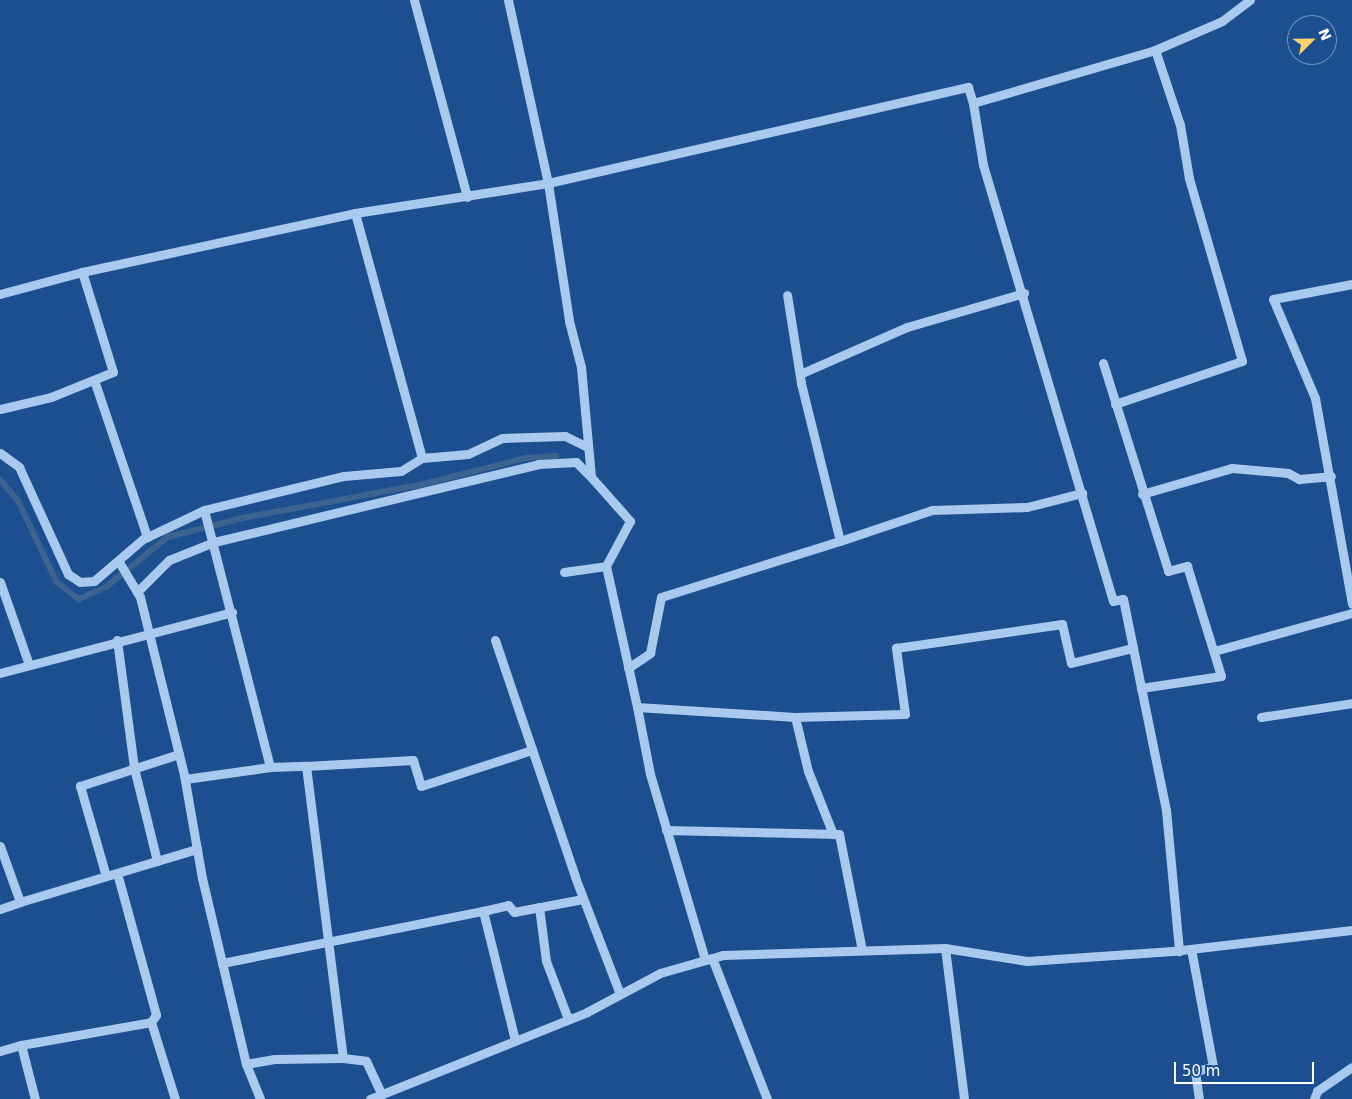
<!DOCTYPE html>
<style>
body{margin:0}
#map{position:relative;width:1352px;height:1099px;overflow:hidden;background:#1b4f8f;font-family:"DejaVu Sans",sans-serif}
div>[style]{position:absolute}
.stream>*{height:5.5px;margin:-2.75px;padding:0 2.75px;transform-origin:2.75px;border-radius:2.75px;background:#3c6290}
.minor>*{height:9px;margin:-4.5px;padding:0 4.5px;transform-origin:4.5px;border-radius:4.5px;background:#a9c9ee}
span{translate:-50% -50%;white-space:nowrap;text-align:center;line-height:1.15;-webkit-text-stroke:5px #1b4f8f;paint-order:stroke}
.north{position:absolute;left:1287px;top:15px;width:50px;height:50px;box-sizing:border-box;background:#1b4f8f;border:1px solid #7695bc;border-radius:50%;rotate:67deg;font-size:14px;font-weight:700;line-height:20px;text-align:center;color:#fff}
.north::after{content:'';display:block;margin:auto;width:18px;height:22px;background:#ffd166;clip-path:polygon(50% 0,100% 100%,50% 72%,0 100%)}
.scale{position:absolute;left:1174px;top:1062px;width:140px;height:22px;box-sizing:border-box;border:2px solid #fff;border-top:0;padding-left:6px;font-size:15px;line-height:18px;white-space:nowrap;color:#fff;-webkit-text-stroke:4px #1b4f8f;paint-order:stroke}
</style>
<div id="map">
<div class="stream">
<i style="left:0;top:479px;width:30px;rotate:50deg"></i>
<i style="left:19px;top:502px;width:89px;rotate:64.6deg"></i>
<i style="left:57px;top:582px;width:28px;rotate:38deg"></i>
<i style="left:79px;top:599px;width:30px;rotate:-24deg"></i>
<i style="left:106px;top:587px;width:80px;rotate:-38.9deg"></i>
<i style="left:168px;top:537px;width:77px;rotate:-14.2deg"></i>
<i style="left:243px;top:518px;width:180px;rotate:-10.6deg"></i>
<i style="left:420px;top:485px;width:109px;rotate:-14.3deg"></i>
<i style="left:526px;top:458px;width:30px;rotate:-4deg"></i>
</div>
<div class="minor">
<i style="left:414px;top:0;width:204px;rotate:74.9deg"></i>
<i style="left:508px;top:0;width:187px;rotate:77.7deg"></i>
<i style="left:548px;top:183px;width:140px;rotate:81.3deg"></i>
<i style="left:569px;top:321px;width:48px;rotate:75.4deg"></i>
<i style="left:581px;top:367px;width:110px;rotate:84.8deg"></i>
<i style="left:591px;top:477px;width:59px;rotate:48.4deg"></i>
<i style="left:630px;top:521px;width:51px;rotate:118.1deg"></i>
<i style="left:606px;top:566px;width:144px;rotate:77.6deg"></i>
<i style="left:637px;top:707px;width:158px;rotate:3.6deg"></i>
<i style="left:795px;top:717px;width:110px;rotate:-1.6deg"></i>
<i style="left:905px;top:714px;width:67px;rotate:-97.8deg"></i>
<i style="left:896px;top:648px;width:168px;rotate:-8.2deg"></i>
<i style="left:1062px;top:624px;width:40px;rotate:77deg"></i>
<i style="left:1071px;top:663px;width:64px;rotate:-13.6deg"></i>
<i style="left:1133px;top:648px;width:50px;rotate:-101.5deg"></i>
<i style="left:1123px;top:599px;width:10px;rotate:169deg"></i>
<i style="left:1113px;top:601px;width:455px;rotate:-106.6deg"></i>
<i style="left:983px;top:165px;width:63px;rotate:-99.2deg"></i>
<i style="left:1352px;top:284px;width:80px;rotate:169.2deg"></i>
<i style="left:1273px;top:299px;width:108px;rotate:67deg"></i>
<i style="left:1315px;top:398px;width:209px;rotate:79.8deg"></i>
<i style="left:0;top:294px;width:85px;rotate:-15deg"></i>
<i style="left:82px;top:272px;width:279px;rotate:-12.2deg"></i>
<i style="left:355px;top:213px;width:195px;rotate:-8.8deg"></i>
<i style="left:548px;top:183px;width:431px;rotate:-12.9deg"></i>
<i style="left:968px;top:87px;width:17px;rotate:73deg"></i>
<i style="left:973px;top:103px;width:190px;rotate:-16.2deg"></i>
<i style="left:1155px;top:50px;width:73px;rotate:-23.4deg"></i>
<i style="left:1222px;top:21px;width:35px;rotate:-37deg"></i>
<i style="left:1103px;top:363px;width:218px;rotate:72.6deg"></i>
<i style="left:1168px;top:571px;width:20px;rotate:-15deg"></i>
<i style="left:1187px;top:566px;width:115px;rotate:72.8deg"></i>
<i style="left:1221px;top:676px;width:81px;rotate:171.5deg"></i>
<i style="left:800px;top:374px;width:117px;rotate:-23.7deg"></i>
<i style="left:907px;top:327px;width:122px;rotate:-16.2deg"></i>
<i style="left:94px;top:380px;width:166px;rotate:71.3deg"></i>
<i style="left:1115px;top:404px;width:134px;rotate:-18.7deg"></i>
<i style="left:1242px;top:361px;width:191px;rotate:-106.2deg"></i>
<i style="left:1189px;top:178px;width:54px;rotate:-99.6deg"></i>
<i style="left:1180px;top:125px;width:79px;rotate:-108.4deg"></i>
<i style="left:0;top:409px;width:52px;rotate:-13.2deg"></i>
<i style="left:51px;top:397px;width:67px;rotate:-22deg"></i>
<i style="left:113px;top:372px;width:105px;rotate:-107.2deg"></i>
<i style="left:0;top:453px;width:24px;rotate:36deg"></i>
<i style="left:19px;top:467px;width:118px;rotate:65.4deg"></i>
<i style="left:68px;top:574px;width:14px;rotate:34deg"></i>
<i style="left:80px;top:582px;width:14px;rotate:-4deg"></i>
<i style="left:94px;top:581px;width:65px;rotate:-40.6deg"></i>
<i style="left:143px;top:539px;width:68px;rotate:-25.4deg"></i>
<i style="left:204px;top:510px;width:144px;rotate:-13.7deg"></i>
<i style="left:344px;top:476px;width:57px;rotate:-5deg"></i>
<i style="left:401px;top:471px;width:25px;rotate:-32deg"></i>
<i style="left:422px;top:458px;width:254px;rotate:-105.3deg"></i>
<i style="left:422px;top:458px;width:46px;rotate:-5deg"></i>
<i style="left:468px;top:454px;width:38px;rotate:-25deg"></i>
<i style="left:503px;top:438px;width:62px;rotate:-1.8deg"></i>
<i style="left:565px;top:436px;width:25px;rotate:26deg"></i>
<i style="left:1142px;top:494px;width:94px;rotate:-16.1deg"></i>
<i style="left:1232px;top:468px;width:56px;rotate:5.1deg"></i>
<i style="left:1288px;top:473px;width:13px;rotate:29deg"></i>
<i style="left:1299px;top:479px;width:32px;rotate:-5deg"></i>
<i style="left:840px;top:541px;width:97px;rotate:-18.6deg"></i>
<i style="left:932px;top:510px;width:95px;rotate:-1.8deg"></i>
<i style="left:1027px;top:507px;width:57px;rotate:-14.3deg"></i>
<i style="left:119px;top:562px;width:41px;rotate:59deg"></i>
<i style="left:140px;top:597px;width:183px;rotate:76.1deg"></i>
<i style="left:184px;top:775px;width:105px;rotate:80.1deg"></i>
<i style="left:202px;top:878px;width:191px;rotate:76.7deg"></i>
<i style="left:246px;top:1064px;width:38px;rotate:68deg"></i>
<i style="left:564px;top:572px;width:42px;rotate:-8.1deg"></i>
<i style="left:0;top:582px;width:88px;rotate:70.7deg"></i>
<i style="left:137px;top:592px;width:45px;rotate:-45deg"></i>
<i style="left:169px;top:560px;width:48px;rotate:-21.8deg"></i>
<i style="left:214px;top:542px;width:333px;rotate:-13.5deg"></i>
<i style="left:538px;top:464px;width:38px;rotate:-3deg"></i>
<i style="left:576px;top:462px;width:21px;rotate:45deg"></i>
<i style="left:117px;top:640px;width:129px;rotate:82.4deg"></i>
<i style="left:134px;top:768px;width:96px;rotate:76.1deg"></i>
<i style="left:495px;top:640px;width:250px;rotate:71.3deg"></i>
<i style="left:575px;top:877px;width:125px;rotate:69deg"></i>
<i style="left:1133px;top:648px;width:165px;rotate:78.5deg"></i>
<i style="left:1166px;top:810px;width:142px;rotate:84.7deg"></i>
<i style="left:1214px;top:651px;width:143px;rotate:-15.4deg"></i>
<i style="left:628px;top:668px;width:27px;rotate:-34deg"></i>
<i style="left:650px;top:653px;width:57px;rotate:-78.9deg"></i>
<i style="left:661px;top:597px;width:188px;rotate:-17.4deg"></i>
<i style="left:840px;top:541px;width:163px;rotate:-103.9deg"></i>
<i style="left:801px;top:383px;width:89px;rotate:-99deg"></i>
<i style="left:0;top:673px;width:240px;rotate:-14.7deg"></i>
<i style="left:637px;top:707px;width:68px;rotate:79deg"></i>
<i style="left:650px;top:774px;width:194px;rotate:73.5deg"></i>
<i style="left:795px;top:717px;width:56px;rotate:76.5deg"></i>
<i style="left:808px;top:771px;width:68px;rotate:68.4deg"></i>
<i style="left:1261px;top:717px;width:92px;rotate:-8.7deg"></i>
<i style="left:306px;top:766px;width:107px;rotate:-3.2deg"></i>
<i style="left:413px;top:760px;width:27px;rotate:73deg"></i>
<i style="left:421px;top:786px;width:117px;rotate:-18deg"></i>
<i style="left:270px;top:767px;width:36px;rotate:-2deg"></i>
<i style="left:306px;top:766px;width:294px;rotate:82.8deg"></i>
<i style="left:343px;top:1058px;width:23px;rotate:7deg"></i>
<i style="left:366px;top:1061px;width:35px;rotate:65deg"></i>
<i style="left:185px;top:779px;width:86px;rotate:-8deg"></i>
<i style="left:270px;top:767px;width:265px;rotate:-104.4deg"></i>
<i style="left:666px;top:830px;width:173px;rotate:1.3deg"></i>
<i style="left:839px;top:834px;width:118px;rotate:78.8deg"></i>
<i style="left:0;top:846px;width:59px;rotate:70.3deg"></i>
<i style="left:20px;top:902px;width:185px;rotate:-16.7deg"></i>
<i style="left:117px;top:873px;width:147px;rotate:74.6deg"></i>
<i style="left:156px;top:1015px;width:9px;rotate:126deg"></i>
<i style="left:106px;top:876px;width:94px;rotate:-106.1deg"></i>
<i style="left:80px;top:786px;width:104px;rotate:-17.9deg"></i>
<i style="left:539px;top:907px;width:54px;rotate:82.6deg"></i>
<i style="left:546px;top:961px;width:62px;rotate:69.2deg"></i>
<i style="left:0;top:909px;width:21px;rotate:-19deg"></i>
<i style="left:483px;top:911px;width:26px;rotate:-13deg"></i>
<i style="left:508px;top:905px;width:9px;rotate:49deg"></i>
<i style="left:514px;top:912px;width:70px;rotate:-10.7deg"></i>
<i style="left:945px;top:948px;width:152px;rotate:82.8deg"></i>
<i style="left:1191px;top:949px;width:120px;rotate:79.4deg"></i>
<i style="left:1213px;top:1067px;width:18px;rotate:167deg"></i>
<i style="left:1195px;top:1071px;width:28px;rotate:82deg"></i>
<i style="left:712px;top:958px;width:151px;rotate:68.7deg"></i>
<i style="left:222px;top:963px;width:266px;rotate:-11.3deg"></i>
<i style="left:483px;top:911px;width:133px;rotate:76.1deg"></i>
<i style="left:21px;top:1045px;width:132px;rotate:-10deg"></i>
<i style="left:151px;top:1022px;width:81px;rotate:72.7deg"></i>
<i style="left:0;top:1051px;width:22px;rotate:-16deg"></i>
<i style="left:21px;top:1045px;width:56px;rotate:75.5deg"></i>
<i style="left:246px;top:1064px;width:29px;rotate:-10deg"></i>
<i style="left:275px;top:1059px;width:68px;rotate:-0.8deg"></i>
<i style="left:370px;top:1099px;width:234px;rotate:-21.8deg"></i>
<i style="left:587px;top:1012px;width:83px;rotate:-28.1deg"></i>
<i style="left:660px;top:973px;width:66px;rotate:-15.9deg"></i>
<i style="left:723px;top:955px;width:222px;rotate:-1.8deg"></i>
<i style="left:945px;top:948px;width:83px;rotate:9deg"></i>
<i style="left:1027px;top:961px;width:146px;rotate:-3.9deg"></i>
<i style="left:1173px;top:951px;width:180px;rotate:-6.7deg"></i>
<i style="left:1314px;top:1099px;width:9px;rotate:-69deg"></i>
<i style="left:1317px;top:1091px;width:42px;rotate:-34.4deg"></i>
</div>
<div class="north">N</div>
<div class="scale">50 m</div>
</div>
